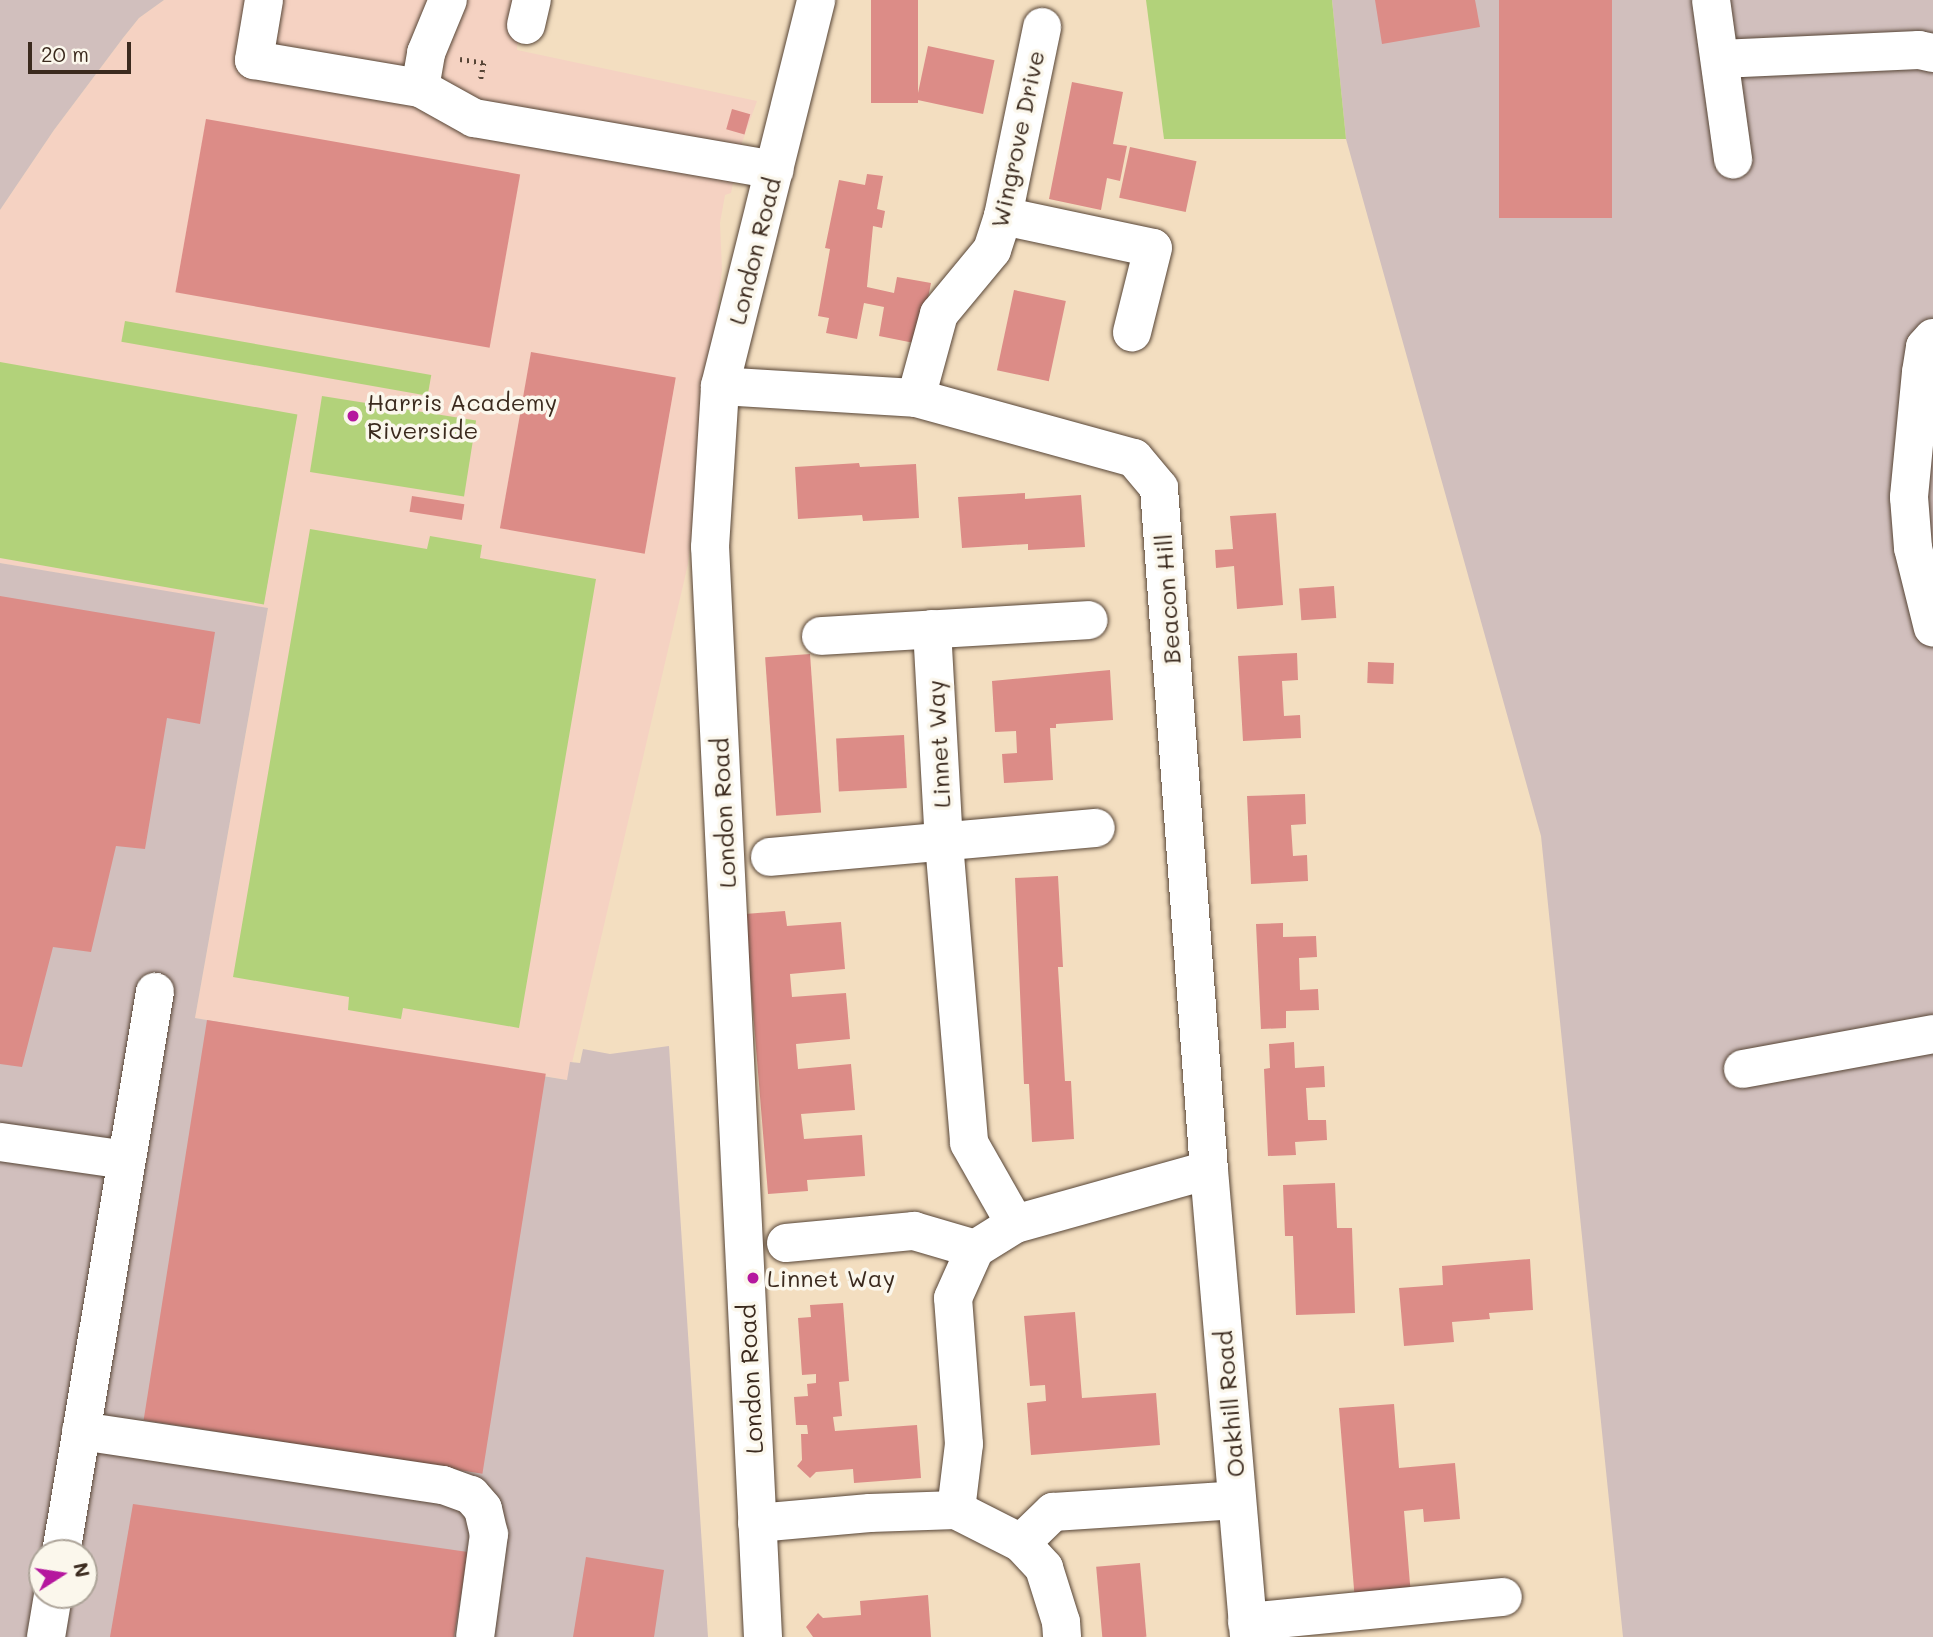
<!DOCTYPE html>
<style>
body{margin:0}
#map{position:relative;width:1933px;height:1637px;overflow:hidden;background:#f3dec0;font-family:Mali,sans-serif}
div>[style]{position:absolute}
.built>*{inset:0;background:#f5d2c2}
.industrial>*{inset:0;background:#d1bfbd}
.green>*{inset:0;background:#b2d27a;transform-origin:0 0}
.building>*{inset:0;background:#dc8c87;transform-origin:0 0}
.path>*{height:4.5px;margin-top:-2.25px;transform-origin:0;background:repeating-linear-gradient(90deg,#574536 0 2px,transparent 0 7px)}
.roads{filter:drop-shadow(0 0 2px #574536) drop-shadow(0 0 2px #574536)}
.minor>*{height:38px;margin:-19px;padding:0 19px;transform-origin:19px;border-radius:19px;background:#fff}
.dots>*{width:19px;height:19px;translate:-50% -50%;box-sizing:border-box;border:4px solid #fbf7ec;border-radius:50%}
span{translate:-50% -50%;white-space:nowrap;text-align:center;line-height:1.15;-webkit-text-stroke:7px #fbf7ec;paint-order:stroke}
.street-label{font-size:24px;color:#3b2a1e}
.poi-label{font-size:24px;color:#3b2a1e}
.left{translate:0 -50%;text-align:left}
.north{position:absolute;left:28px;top:1539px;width:70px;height:70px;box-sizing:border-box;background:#fbf7ec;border:2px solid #aea59a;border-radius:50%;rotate:78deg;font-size:19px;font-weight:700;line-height:28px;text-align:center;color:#3b2a1e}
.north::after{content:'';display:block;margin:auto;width:24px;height:32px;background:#b5179e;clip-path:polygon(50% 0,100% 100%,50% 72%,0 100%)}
.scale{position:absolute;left:28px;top:42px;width:103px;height:32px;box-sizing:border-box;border:4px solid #3b2a1e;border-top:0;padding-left:9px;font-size:21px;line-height:24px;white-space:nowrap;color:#3b2a1e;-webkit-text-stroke:5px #fbf7ec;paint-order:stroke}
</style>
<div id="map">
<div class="built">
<i style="clip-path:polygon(164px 0,519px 0,517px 50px,757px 101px,740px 148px,731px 193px,725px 195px,720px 223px,722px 270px,688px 564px,568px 1080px,195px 1018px,268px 609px,0 563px,0 210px,54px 130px,123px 38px,139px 18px)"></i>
</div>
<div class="industrial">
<i style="clip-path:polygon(0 0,164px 0,139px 18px,123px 38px,54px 130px,0 210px)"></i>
<i style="clip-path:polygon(1332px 0,1933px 0,1933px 1637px,1623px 1637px,1541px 836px,1346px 139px)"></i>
<i style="clip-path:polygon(evenodd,0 563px,268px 608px,195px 1018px,567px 1080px,570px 1062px,580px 1063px,583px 1049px,610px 1054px,669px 1046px,708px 1637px,0 1637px,0 563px,42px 1553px,84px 1553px,84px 1595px,42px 1595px,42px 1553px)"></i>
</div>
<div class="green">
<i style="clip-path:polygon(1146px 0,1332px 0,1346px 139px,1164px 139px)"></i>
<i style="left:125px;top:321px;width:311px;height:21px;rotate:10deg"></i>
<i style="left:0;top:362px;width:302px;height:193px;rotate:10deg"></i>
<i style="left:322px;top:396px;width:156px;height:77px;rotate:9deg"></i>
<i style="clip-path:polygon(310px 529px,427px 549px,430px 536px,482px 545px,480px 558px,596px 579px,519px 1028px,403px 1008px,401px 1019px,348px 1010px,349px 997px,233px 977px)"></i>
</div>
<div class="building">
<i style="left:871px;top:0;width:47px;height:103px"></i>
<i style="clip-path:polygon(1375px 0,1475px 0,1480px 27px,1382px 44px)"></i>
<i style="left:1499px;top:0;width:113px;height:218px"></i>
<i style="left:928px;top:46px;width:68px;height:55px;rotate:12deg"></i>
<i style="clip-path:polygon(1072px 82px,1123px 92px,1113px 144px,1127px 146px,1120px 181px,1107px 178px,1101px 210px,1049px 199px)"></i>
<i style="left:732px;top:109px;width:19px;height:21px;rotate:16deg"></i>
<i style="left:206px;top:119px;width:319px;height:176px;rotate:10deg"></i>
<i style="left:1130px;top:147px;width:68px;height:52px;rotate:12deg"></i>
<i style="clip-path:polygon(867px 174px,883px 176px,877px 209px,885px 211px,882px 228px,873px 226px,867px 287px,894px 293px,897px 277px,931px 283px,919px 344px,879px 336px,884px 307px,864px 303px,857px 339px,826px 333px,829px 318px,818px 316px,830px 249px,825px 248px,839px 180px,865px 185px)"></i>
<i style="left:1014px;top:290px;width:53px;height:82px;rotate:12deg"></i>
<i style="left:531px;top:352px;width:147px;height:179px;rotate:10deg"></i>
<i style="clip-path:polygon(859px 463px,860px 467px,916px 464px,919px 518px,863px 521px,862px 515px,798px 519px,795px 467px)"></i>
<i style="clip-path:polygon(1025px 493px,1025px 499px,1081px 495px,1085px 547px,1028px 550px,1028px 544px,962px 548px,958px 497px)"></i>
<i style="left:412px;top:496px;width:53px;height:16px;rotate:9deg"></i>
<i style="clip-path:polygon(1276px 513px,1283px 605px,1237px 609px,1234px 566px,1216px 568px,1215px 550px,1233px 549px,1230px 516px)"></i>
<i style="left:1334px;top:586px;width:32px;height:35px;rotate:86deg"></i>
<i style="clip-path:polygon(0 596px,215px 632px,200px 724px,167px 718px,145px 849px,116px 846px,91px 952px,53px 947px,22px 1067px,0 1064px)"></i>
<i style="clip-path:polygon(1297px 653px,1298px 680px,1282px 681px,1284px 716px,1300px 715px,1301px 738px,1243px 741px,1238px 656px)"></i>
<i style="left:810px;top:654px;width:159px;height:45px;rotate:86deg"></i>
<i style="left:1368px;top:662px;width:26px;height:21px;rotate:2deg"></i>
<i style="clip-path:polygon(1110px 670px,1113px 720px,1056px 724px,1056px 728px,1050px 728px,1053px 780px,1004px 783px,1002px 754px,1017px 753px,1016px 731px,995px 732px,992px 681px)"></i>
<i style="left:904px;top:735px;width:53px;height:68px;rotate:87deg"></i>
<i style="clip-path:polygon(1305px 794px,1306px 824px,1291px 825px,1293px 856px,1307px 855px,1308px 881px,1251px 884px,1247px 796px)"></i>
<i style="clip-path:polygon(1058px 876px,1063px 967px,1058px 967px,1065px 1081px,1071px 1081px,1074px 1139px,1032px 1142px,1029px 1084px,1024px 1084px,1015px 878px)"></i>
<i style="clip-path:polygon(785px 911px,787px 926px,841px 922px,845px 969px,790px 974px,792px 997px,846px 993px,850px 1039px,796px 1044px,798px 1069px,851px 1064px,855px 1110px,801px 1114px,804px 1139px,862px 1135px,865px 1176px,807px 1180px,808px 1191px,768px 1194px,745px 914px)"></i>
<i style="clip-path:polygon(1283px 923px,1283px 937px,1316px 936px,1317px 957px,1299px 958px,1300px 990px,1318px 989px,1319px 1010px,1286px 1011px,1286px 1028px,1261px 1029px,1256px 924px)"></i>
<i style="left:207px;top:1020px;width:343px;height:405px;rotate:9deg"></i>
<i style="clip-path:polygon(1294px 1042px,1295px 1068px,1324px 1066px,1325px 1087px,1306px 1088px,1308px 1120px,1326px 1120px,1327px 1140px,1295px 1142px,1296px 1155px,1268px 1156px,1264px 1069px,1270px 1068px,1269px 1044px)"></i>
<i style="clip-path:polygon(1335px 1183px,1337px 1228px,1352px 1228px,1355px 1313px,1296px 1315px,1293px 1236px,1285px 1236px,1283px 1185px)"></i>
<i style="clip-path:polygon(1530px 1259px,1533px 1310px,1489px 1313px,1490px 1319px,1452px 1322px,1454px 1342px,1404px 1346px,1399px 1288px,1443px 1285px,1442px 1266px)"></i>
<i style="clip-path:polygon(843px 1303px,849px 1381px,839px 1382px,842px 1416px,833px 1417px,835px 1431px,917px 1425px,921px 1478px,854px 1483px,853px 1469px,816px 1472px,810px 1478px,797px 1466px,802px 1460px,801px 1434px,808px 1434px,807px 1425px,796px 1425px,794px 1397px,808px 1396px,807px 1384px,816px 1383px,816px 1374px,802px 1375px,798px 1318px,811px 1317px,810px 1305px)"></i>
<i style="clip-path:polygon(1075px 1312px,1082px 1398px,1156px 1393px,1160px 1445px,1031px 1455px,1027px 1403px,1046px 1401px,1045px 1385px,1030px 1386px,1024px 1316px)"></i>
<i style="clip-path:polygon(1394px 1404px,1399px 1468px,1455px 1463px,1460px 1519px,1424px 1522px,1423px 1509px,1404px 1511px,1411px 1596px,1355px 1601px,1339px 1408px)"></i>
<i style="clip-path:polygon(133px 1504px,468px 1552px,454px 1637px,110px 1637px)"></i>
<i style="clip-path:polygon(586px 1557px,664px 1570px,654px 1637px,573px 1637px)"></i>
<i style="left:1140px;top:1563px;width:74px;height:44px;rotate:85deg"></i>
<i style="clip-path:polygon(928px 1595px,931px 1637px,813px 1637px,806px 1627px,818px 1613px,823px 1618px,861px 1615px,860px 1601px)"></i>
</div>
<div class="path">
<i style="left:460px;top:59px;width:24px;rotate:9deg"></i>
<i style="left:484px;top:63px;width:16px;rotate:101deg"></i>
</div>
<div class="roads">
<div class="minor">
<i style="left:264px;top:0;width:61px;rotate:99.5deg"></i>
<i style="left:254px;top:60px;width:168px;rotate:9.6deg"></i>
<i style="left:420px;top:88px;width:62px;rotate:29.1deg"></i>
<i style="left:474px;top:118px;width:305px;rotate:9.8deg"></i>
<i style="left:1711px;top:0;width:161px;rotate:82.1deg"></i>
<i style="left:526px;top:25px;width:26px;rotate:-77deg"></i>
<i style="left:1720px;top:59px;width:199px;rotate:-2.6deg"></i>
<i style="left:1919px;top:50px;width:14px;rotate:12deg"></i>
<i style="left:420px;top:88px;width:36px;rotate:-80deg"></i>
<i style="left:426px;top:53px;width:57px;rotate:-67.5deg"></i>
<i style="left:1003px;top:216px;width:153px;rotate:12deg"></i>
<i style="left:1153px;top:248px;width:87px;rotate:104deg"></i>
<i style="left:1933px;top:338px;width:12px;rotate:132deg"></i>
<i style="left:1925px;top:347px;width:25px;rotate:99deg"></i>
<i style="left:1921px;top:372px;width:126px;rotate:95.5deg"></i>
<i style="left:1909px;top:497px;width:51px;rotate:85.5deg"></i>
<i style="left:1913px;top:548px;width:82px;rotate:76deg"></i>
<i style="left:720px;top:386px;width:196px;rotate:3.5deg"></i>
<i style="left:916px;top:398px;width:226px;rotate:15.4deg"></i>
<i style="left:1134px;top:458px;width:39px;rotate:50deg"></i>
<i style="left:1159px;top:488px;width:684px;rotate:85.81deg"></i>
<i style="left:1209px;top:1170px;width:469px;rotate:85.1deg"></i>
<i style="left:916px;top:398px;width:87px;rotate:-74.7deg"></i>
<i style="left:939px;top:314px;width:83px;rotate:-50.4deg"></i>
<i style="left:992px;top:250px;width:36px;rotate:-72deg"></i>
<i style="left:1003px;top:216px;width:193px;rotate:-78.3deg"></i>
<i style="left:932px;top:629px;width:214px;rotate:86.8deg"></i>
<i style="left:944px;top:843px;width:301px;rotate:85.2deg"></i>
<i style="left:969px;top:1143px;width:93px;rotate:60.4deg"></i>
<i style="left:821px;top:636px;width:268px;rotate:-3.4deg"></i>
<i style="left:770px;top:857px;width:327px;rotate:-5.1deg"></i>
<i style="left:1743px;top:1069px;width:193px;rotate:-10.4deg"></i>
<i style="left:0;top:1142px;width:127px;rotate:8.1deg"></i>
<i style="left:786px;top:1243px;width:129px;rotate:-5.4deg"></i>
<i style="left:914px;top:1231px;width:64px;rotate:16.4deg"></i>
<i style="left:81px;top:1431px;width:366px;rotate:8.5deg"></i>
<i style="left:443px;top:1485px;width:30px;rotate:20deg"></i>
<i style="left:471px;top:1495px;width:18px;rotate:49deg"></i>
<i style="left:483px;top:1509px;width:26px;rotate:77deg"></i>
<i style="left:489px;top:1534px;width:104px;rotate:97.7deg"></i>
<i style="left:956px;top:1510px;width:73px;rotate:26.9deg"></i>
<i style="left:1021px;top:1543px;width:34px;rotate:47deg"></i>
<i style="left:1044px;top:1568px;width:57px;rotate:72.5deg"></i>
<i style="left:1061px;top:1622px;width:15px;rotate:86deg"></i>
<i style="left:757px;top:1523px;width:113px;rotate:-5.1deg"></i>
<i style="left:870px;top:1513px;width:86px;rotate:-2deg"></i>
<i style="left:956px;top:1510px;width:66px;rotate:-83.1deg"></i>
<i style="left:964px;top:1444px;width:146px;rotate:-94.3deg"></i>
<i style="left:953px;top:1298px;width:54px;rotate:-65.8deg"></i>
<i style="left:975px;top:1249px;width:47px;rotate:-32deg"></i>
<i style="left:1015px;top:1224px;width:201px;rotate:-15.6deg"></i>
<i style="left:1021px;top:1543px;width:45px;rotate:-44.1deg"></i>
<i style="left:1053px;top:1512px;width:184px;rotate:-3.7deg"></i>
<i style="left:61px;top:1553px;width:569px;rotate:-80.49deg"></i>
<i style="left:1247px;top:1622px;width:257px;rotate:-5.6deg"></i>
<i style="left:46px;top:1637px;width:43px;rotate:-80.5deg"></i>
<i style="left:763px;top:1637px;width:1091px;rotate:-92.78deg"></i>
<i style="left:710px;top:547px;width:161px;rotate:-86.4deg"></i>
<i style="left:720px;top:386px;width:398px;rotate:-76deg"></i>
</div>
</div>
<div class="dots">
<i style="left:353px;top:416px;background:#b5179e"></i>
<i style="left:753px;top:1278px;background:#b5179e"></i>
</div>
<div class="street-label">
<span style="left:1017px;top:139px;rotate:-78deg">Wingrove Drive</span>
<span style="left:754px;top:251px;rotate:-76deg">London Road</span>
<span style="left:1167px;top:599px;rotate:-94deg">Beacon Hill</span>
<span style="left:938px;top:744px;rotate:-93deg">Linnet Way</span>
<span style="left:723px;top:813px;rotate:-93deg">London Road</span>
<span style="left:750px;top:1379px;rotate:-93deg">London Road</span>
<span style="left:1229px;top:1404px;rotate:-95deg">Oakhill Road</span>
</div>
<div class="poi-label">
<span class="left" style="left:367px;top:416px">Harris Academy<br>Riverside</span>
<span class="left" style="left:767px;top:1278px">Linnet Way</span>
</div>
<div class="north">N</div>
<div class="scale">20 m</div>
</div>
